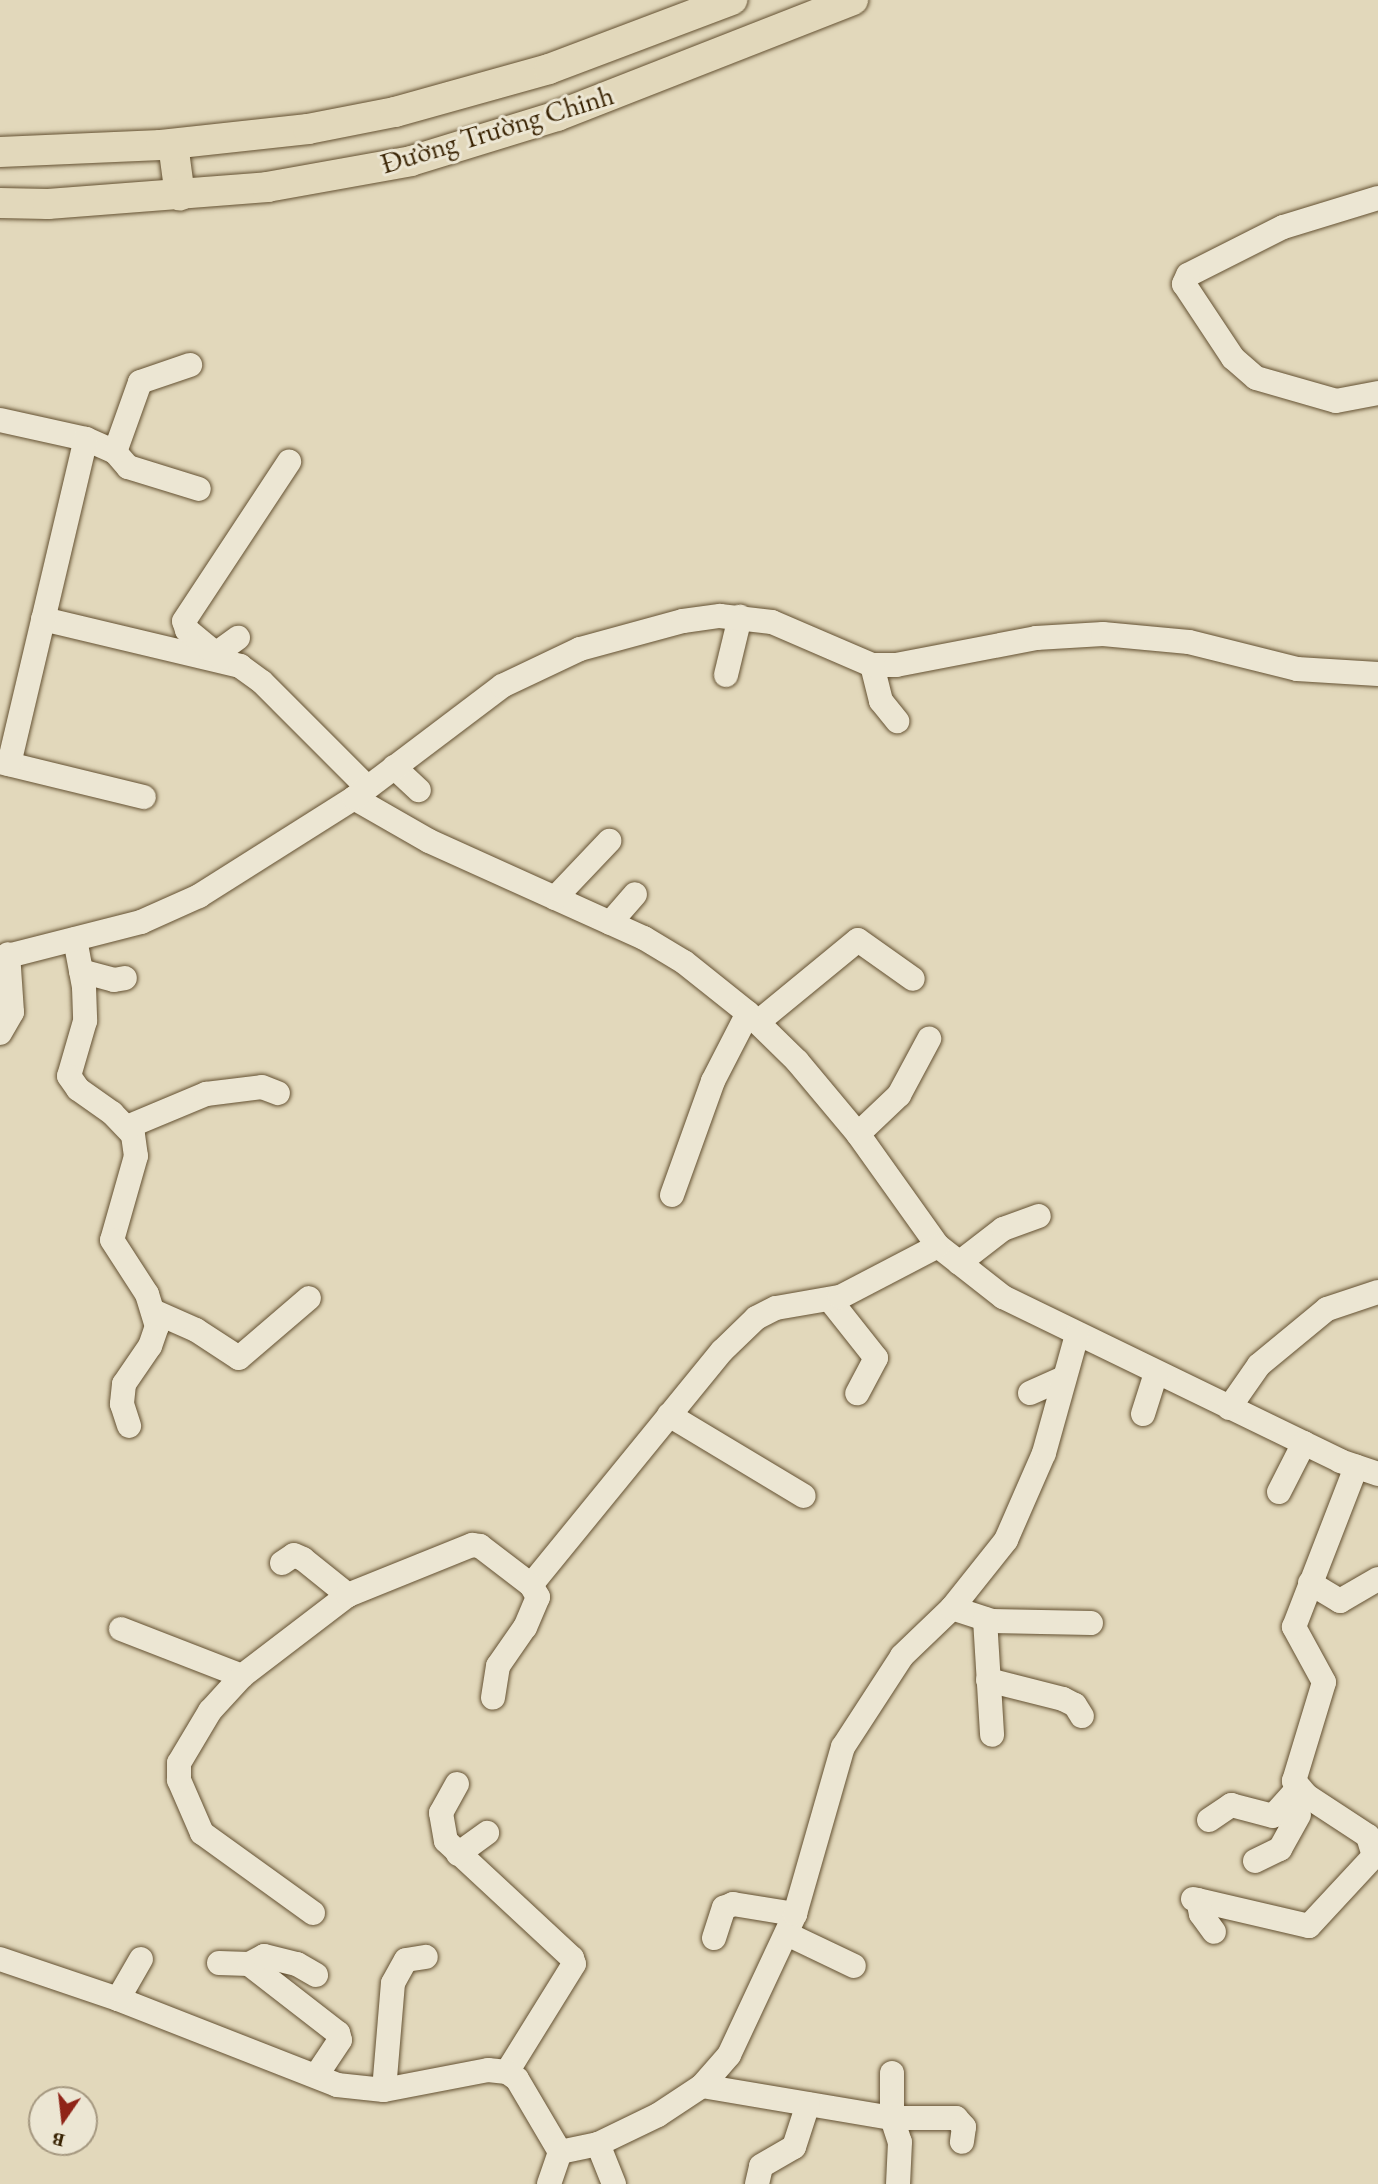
<!DOCTYPE html>
<meta charset="utf-8">
<style>
body{margin:0}
#map{position:relative;width:1378px;height:2184px;overflow:hidden;background:#e2d8bb;font-family:"EB Garamond",serif}
div>[style]{position:absolute}
.roads{filter:drop-shadow(0 0 2px #645132) drop-shadow(0 0 2px #645132)}
.minor>*{height:24px;margin:-12px;padding:0 12px;transform-origin:12px;border-radius:12px;background:#ece6d3}
.major>*{height:30px;margin:-15px;padding:0 15px;transform-origin:15px;border-radius:15px;background:#e2d8bb}
span{translate:-50% -50%;white-space:nowrap;text-align:center;line-height:1.15;-webkit-text-stroke:6px #ece6d3;paint-order:stroke}
.street-label{font-size:28px;color:#3a2404}
.north{position:absolute;left:28px;top:2086px;width:70px;height:70px;box-sizing:border-box;background:#ece6d3;border:2px solid #a59880;border-radius:50%;rotate:194deg;font-size:19px;font-weight:700;line-height:28px;text-align:center;color:#3a2404}
.north::after{content:'';display:block;margin:auto;width:24px;height:32px;background:#8f2418;clip-path:polygon(50% 0,100% 100%,50% 72%,0 100%)}
</style>
<div id="map">
<div class="roads">
<div class="minor">
<i style="left:1378px;top:198px;width:99px;rotate:163deg"></i>
<i style="left:1283px;top:227px;width:106px;rotate:153.2deg"></i>
<i style="left:1188px;top:275px;width:10px;rotate:114deg"></i>
<i style="left:1184px;top:284px;width:89px;rotate:56.5deg"></i>
<i style="left:1233px;top:358px;width:30px;rotate:41deg"></i>
<i style="left:1256px;top:378px;width:83px;rotate:16deg"></i>
<i style="left:1336px;top:401px;width:43px;rotate:-10.8deg"></i>
<i style="left:0;top:420px;width:88px;rotate:12.5deg"></i>
<i style="left:86px;top:439px;width:32px;rotate:24deg"></i>
<i style="left:115px;top:452px;width:20px;rotate:49deg"></i>
<i style="left:128px;top:467px;width:74px;rotate:17.2deg"></i>
<i style="left:115px;top:452px;width:74px;rotate:-70.3deg"></i>
<i style="left:140px;top:382px;width:53px;rotate:-18.8deg"></i>
<i style="left:43px;top:619px;width:203px;rotate:13.4deg"></i>
<i style="left:240px;top:666px;width:27px;rotate:36deg"></i>
<i style="left:262px;top:682px;width:147px;rotate:45deg"></i>
<i style="left:217px;top:653px;width:26px;rotate:-36deg"></i>
<i style="left:221px;top:658px;width:44px;rotate:-140.5deg"></i>
<i style="left:187px;top:630px;width:9px;rotate:-108deg"></i>
<i style="left:184px;top:621px;width:191px;rotate:-56.6deg"></i>
<i style="left:872px;top:665px;width:37px;rotate:76deg"></i>
<i style="left:881px;top:701px;width:26px;rotate:51deg"></i>
<i style="left:726px;top:675px;width:60px;rotate:-76.4deg"></i>
<i style="left:0;top:762px;width:148px;rotate:13.7deg"></i>
<i style="left:9px;top:764px;width:334px;rotate:-76.7deg"></i>
<i style="left:394px;top:767px;width:34px;rotate:43deg"></i>
<i style="left:354px;top:798px;width:86px;rotate:29.8deg"></i>
<i style="left:429px;top:841px;width:236px;rotate:24.3deg"></i>
<i style="left:644px;top:938px;width:47px;rotate:31deg"></i>
<i style="left:684px;top:962px;width:82px;rotate:38.6deg"></i>
<i style="left:748px;top:1013px;width:69px;rotate:44.4deg"></i>
<i style="left:797px;top:1061px;width:95px;rotate:50.1deg"></i>
<i style="left:858px;top:1134px;width:138px;rotate:54.5deg"></i>
<i style="left:938px;top:1246px;width:83px;rotate:38.1deg"></i>
<i style="left:1003px;top:1297px;width:375px;rotate:25.9deg"></i>
<i style="left:1340px;top:1461px;width:40px;rotate:18.9deg"></i>
<i style="left:555px;top:898px;width:79px;rotate:-46.5deg"></i>
<i style="left:610px;top:923px;width:38px;rotate:-49deg"></i>
<i style="left:75px;top:939px;width:49px;rotate:79.4deg"></i>
<i style="left:84px;top:987px;width:34px;rotate:88deg"></i>
<i style="left:85px;top:1021px;width:57px;rotate:106.2deg"></i>
<i style="left:69px;top:1076px;width:16px;rotate:55deg"></i>
<i style="left:78px;top:1089px;width:42px;rotate:35.2deg"></i>
<i style="left:112px;top:1113px;width:30px;rotate:46deg"></i>
<i style="left:133px;top:1135px;width:21px;rotate:82deg"></i>
<i style="left:136px;top:1156px;width:87px;rotate:105.9deg"></i>
<i style="left:112px;top:1240px;width:64px;rotate:57.1deg"></i>
<i style="left:147px;top:1294px;width:34px;rotate:73deg"></i>
<i style="left:157px;top:1326px;width:21px;rotate:109deg"></i>
<i style="left:150px;top:1346px;width:46px;rotate:124.4deg"></i>
<i style="left:124px;top:1384px;width:20px;rotate:96deg"></i>
<i style="left:122px;top:1404px;width:23px;rotate:72deg"></i>
<i style="left:0;top:958px;width:146px;rotate:-14.3deg"></i>
<i style="left:141px;top:922px;width:64px;rotate:-24.1deg"></i>
<i style="left:199px;top:896px;width:183px;rotate:-32.3deg"></i>
<i style="left:354px;top:798px;width:186px;rotate:-37.1deg"></i>
<i style="left:502px;top:686px;width:86px;rotate:-25.4deg"></i>
<i style="left:580px;top:649px;width:107px;rotate:-15.2deg"></i>
<i style="left:683px;top:621px;width:37px;rotate:-8deg"></i>
<i style="left:720px;top:616px;width:52px;rotate:6.6deg"></i>
<i style="left:772px;top:622px;width:109px;rotate:23.3deg"></i>
<i style="left:872px;top:665px;width:24px"></i>
<i style="left:896px;top:665px;width:143px;rotate:-10.9deg"></i>
<i style="left:1036px;top:638px;width:67px;rotate:-3.4deg"></i>
<i style="left:1103px;top:634px;width:86px;rotate:5.3deg"></i>
<i style="left:1189px;top:642px;width:111px;rotate:14deg"></i>
<i style="left:1297px;top:669px;width:81px;rotate:3.5deg"></i>
<i style="left:81px;top:971px;width:34px;rotate:15deg"></i>
<i style="left:114px;top:980px;width:11px;rotate:-10deg"></i>
<i style="left:758px;top:1022px;width:129px;rotate:-39.4deg"></i>
<i style="left:858px;top:940px;width:67px;rotate:35.3deg"></i>
<i style="left:0;top:1033px;width:24px;rotate:-60deg"></i>
<i style="left:12px;top:1012px;width:58px;rotate:-93.9deg"></i>
<i style="left:127px;top:1127px;width:86px;rotate:-22.7deg"></i>
<i style="left:206px;top:1094px;width:56px;rotate:-7.1deg"></i>
<i style="left:262px;top:1087px;width:17px;rotate:21deg"></i>
<i style="left:858px;top:1134px;width:57px;rotate:-43.6deg"></i>
<i style="left:899px;top:1095px;width:64px;rotate:-61.8deg"></i>
<i style="left:672px;top:1195px;width:121px;rotate:-70.2deg"></i>
<i style="left:713px;top:1081px;width:76px;rotate:-62.8deg"></i>
<i style="left:959px;top:1263px;width:56px;rotate:-37.7deg"></i>
<i style="left:1003px;top:1229px;width:38px;rotate:-20deg"></i>
<i style="left:830px;top:1300px;width:74px;rotate:51.6deg"></i>
<i style="left:876px;top:1358px;width:40px;rotate:118deg"></i>
<i style="left:153px;top:1311px;width:47px;rotate:23.8deg"></i>
<i style="left:196px;top:1330px;width:51px;rotate:33.1deg"></i>
<i style="left:239px;top:1358px;width:92px;rotate:-40.6deg"></i>
<i style="left:1030px;top:1393px;width:35px;rotate:-24deg"></i>
<i style="left:1229px;top:1408px;width:52px;rotate:-55.1deg"></i>
<i style="left:1259px;top:1365px;width:88px;rotate:-39.5deg"></i>
<i style="left:1327px;top:1309px;width:54px;rotate:-18.4deg"></i>
<i style="left:1143px;top:1414px;width:43px;rotate:-72.4deg"></i>
<i style="left:669px;top:1415px;width:157px;rotate:31deg"></i>
<i style="left:1279px;top:1492px;width:55px;rotate:-63deg"></i>
<i style="left:282px;top:1563px;width:14px;rotate:-34deg"></i>
<i style="left:294px;top:1555px;width:10px;rotate:24deg"></i>
<i style="left:303px;top:1559px;width:58px;rotate:38.7deg"></i>
<i style="left:1310px;top:1583px;width:35px;rotate:31deg"></i>
<i style="left:1340px;top:1601px;width:44px;rotate:-30.1deg"></i>
<i style="left:531px;top:1585px;width:302px;rotate:-50.8deg"></i>
<i style="left:722px;top:1351px;width:47px;rotate:-44.1deg"></i>
<i style="left:756px;top:1318px;width:22px;rotate:-27deg"></i>
<i style="left:776px;top:1308px;width:65px;rotate:-9.8deg"></i>
<i style="left:840px;top:1297px;width:110px;rotate:-27.5deg"></i>
<i style="left:952px;top:1608px;width:42px;rotate:18deg"></i>
<i style="left:992px;top:1621px;width:99px;rotate:1.2deg"></i>
<i style="left:985px;top:1619px;width:116px;rotate:86.5deg"></i>
<i style="left:121px;top:1629px;width:130px;rotate:21.2deg"></i>
<i style="left:988px;top:1680px;width:77px;rotate:14.2deg"></i>
<i style="left:1063px;top:1699px;width:13px;rotate:27deg"></i>
<i style="left:1075px;top:1705px;width:13px;rotate:58deg"></i>
<i style="left:457px;top:1784px;width:33px;rotate:119deg"></i>
<i style="left:441px;top:1813px;width:28px;rotate:80deg"></i>
<i style="left:446px;top:1841px;width:172px;rotate:42.9deg"></i>
<i style="left:572px;top:1958px;width:6px;rotate:72deg"></i>
<i style="left:574px;top:1964px;width:127px;rotate:121.8deg"></i>
<i style="left:1209px;top:1820px;width:27px;rotate:-34deg"></i>
<i style="left:1231px;top:1805px;width:43px;rotate:14.7deg"></i>
<i style="left:1273px;top:1816px;width:36px;rotate:-48deg"></i>
<i style="left:458px;top:1854px;width:36px;rotate:-36deg"></i>
<i style="left:1255px;top:1861px;width:28px;rotate:-26deg"></i>
<i style="left:1280px;top:1849px;width:39px;rotate:-61deg"></i>
<i style="left:1193px;top:1899px;width:119px;rotate:13.1deg"></i>
<i style="left:1309px;top:1926px;width:96px;rotate:-47.1deg"></i>
<i style="left:1374px;top:1856px;width:21px;rotate:-107deg"></i>
<i style="left:1368px;top:1836px;width:73px;rotate:-146.7deg"></i>
<i style="left:1307px;top:1796px;width:20px;rotate:-131deg"></i>
<i style="left:1294px;top:1781px;width:103px;rotate:-73.1deg"></i>
<i style="left:1324px;top:1682px;width:63px;rotate:-118.6deg"></i>
<i style="left:1294px;top:1627px;width:172px;rotate:-68.8deg"></i>
<i style="left:1198px;top:1900px;width:14px;rotate:78deg"></i>
<i style="left:1201px;top:1914px;width:22px;rotate:54deg"></i>
<i style="left:313px;top:1913px;width:137px;rotate:-144.2deg"></i>
<i style="left:202px;top:1833px;width:58px;rotate:-113.5deg"></i>
<i style="left:179px;top:1780px;width:17px;rotate:-90deg"></i>
<i style="left:179px;top:1763px;width:61px;rotate:-59.2deg"></i>
<i style="left:210px;top:1711px;width:47px;rotate:-47.6deg"></i>
<i style="left:242px;top:1676px;width:133px;rotate:-37.4deg"></i>
<i style="left:348px;top:1595px;width:134px;rotate:-22deg"></i>
<i style="left:472px;top:1545px;width:8px;rotate:7deg"></i>
<i style="left:480px;top:1546px;width:64px;rotate:37.4deg"></i>
<i style="left:531px;top:1585px;width:14px;rotate:60deg"></i>
<i style="left:538px;top:1597px;width:33px;rotate:113deg"></i>
<i style="left:525px;top:1627px;width:47px;rotate:124.7deg"></i>
<i style="left:498px;top:1666px;width:32px;rotate:99deg"></i>
<i style="left:787px;top:1934px;width:74px;rotate:25.5deg"></i>
<i style="left:714px;top:1938px;width:32px;rotate:-72deg"></i>
<i style="left:724px;top:1908px;width:10px;rotate:-24deg"></i>
<i style="left:733px;top:1904px;width:63px;rotate:9.2deg"></i>
<i style="left:0;top:1959px;width:125px;rotate:18.7deg"></i>
<i style="left:118px;top:1999px;width:235px;rotate:21.4deg"></i>
<i style="left:337px;top:2085px;width:47px;rotate:6.1deg"></i>
<i style="left:384px;top:2090px;width:106px;rotate:-10.9deg"></i>
<i style="left:488px;top:2070px;width:19px;rotate:6deg"></i>
<i style="left:507px;top:2072px;width:12px;rotate:35deg"></i>
<i style="left:517px;top:2079px;width:85px;rotate:59.5deg"></i>
<i style="left:219px;top:1963px;width:30px;rotate:2deg"></i>
<i style="left:249px;top:1964px;width:113px;rotate:37.8deg"></i>
<i style="left:338px;top:2033px;width:7px;rotate:74deg"></i>
<i style="left:340px;top:2040px;width:43px;rotate:123.7deg"></i>
<i style="left:249px;top:1964px;width:17px;rotate:-28deg"></i>
<i style="left:264px;top:1956px;width:34px;rotate:14deg"></i>
<i style="left:297px;top:1964px;width:22px;rotate:30deg"></i>
<i style="left:118px;top:1999px;width:46px;rotate:-60.1deg"></i>
<i style="left:892px;top:2073px;width:45px;rotate:90deg"></i>
<i style="left:892px;top:2118px;width:64px"></i>
<i style="left:956px;top:2118px;width:12px;rotate:48deg"></i>
<i style="left:964px;top:2127px;width:15px;rotate:98deg"></i>
<i style="left:702px;top:2086px;width:193px;rotate:9.6deg"></i>
<i style="left:892px;top:2118px;width:25px;rotate:72deg"></i>
<i style="left:900px;top:2142px;width:42px;rotate:92.7deg"></i>
<i style="left:384px;top:2090px;width:107px;rotate:-85.2deg"></i>
<i style="left:393px;top:1983px;width:26px;rotate:-61deg"></i>
<i style="left:406px;top:1960px;width:20px;rotate:-9deg"></i>
<i style="left:598px;top:2144px;width:43px;rotate:68.2deg"></i>
<i style="left:549px;top:2184px;width:34px;rotate:-71deg"></i>
<i style="left:560px;top:2152px;width:39px;rotate:-12deg"></i>
<i style="left:598px;top:2144px;width:67px;rotate:-25.8deg"></i>
<i style="left:658px;top:2115px;width:53px;rotate:-33.4deg"></i>
<i style="left:702px;top:2086px;width:41px;rotate:-48.9deg"></i>
<i style="left:729px;top:2055px;width:156px;rotate:-64.9deg"></i>
<i style="left:795px;top:1914px;width:174px;rotate:-74deg"></i>
<i style="left:843px;top:1747px;width:108px;rotate:-57deg"></i>
<i style="left:902px;top:1656px;width:69px;rotate:-43.8deg"></i>
<i style="left:952px;top:1608px;width:87px;rotate:-51.5deg"></i>
<i style="left:1006px;top:1540px;width:95px;rotate:-66.4deg"></i>
<i style="left:1044px;top:1453px;width:123px;rotate:-74.4deg"></i>
<i style="left:757px;top:2184px;width:18px;rotate:-77deg"></i>
<i style="left:761px;top:2166px;width:38px;rotate:-30deg"></i>
<i style="left:794px;top:2147px;width:45px;rotate:-72deg"></i>
</div>
<div class="major">
<i style="left:173px;top:144px;width:52px;rotate:82.3deg"></i>
<i style="left:0;top:152px;width:161px;rotate:-2.5deg"></i>
<i style="left:161px;top:145px;width:148px;rotate:-6.2deg"></i>
<i style="left:308px;top:129px;width:89px;rotate:-11.1deg"></i>
<i style="left:395px;top:112px;width:160px;rotate:-15.6deg"></i>
<i style="left:549px;top:69px;width:196px;rotate:-20.7deg"></i>
<i style="left:0;top:203px;width:48px;rotate:1.2deg"></i>
<i style="left:48px;top:204px;width:220px;rotate:-4.4deg"></i>
<i style="left:267px;top:187px;width:146px;rotate:-10.2deg"></i>
<i style="left:411px;top:161px;width:153px;rotate:-17.1deg"></i>
<i style="left:557px;top:116px;width:318px;rotate:-21.4deg"></i>
</div>
</div>
<div class="street-label">
<span style="left:497px;top:129px;rotate:-17deg">Đường Trường Chinh</span>
</div>
<div class="north">B</div>
</div>
